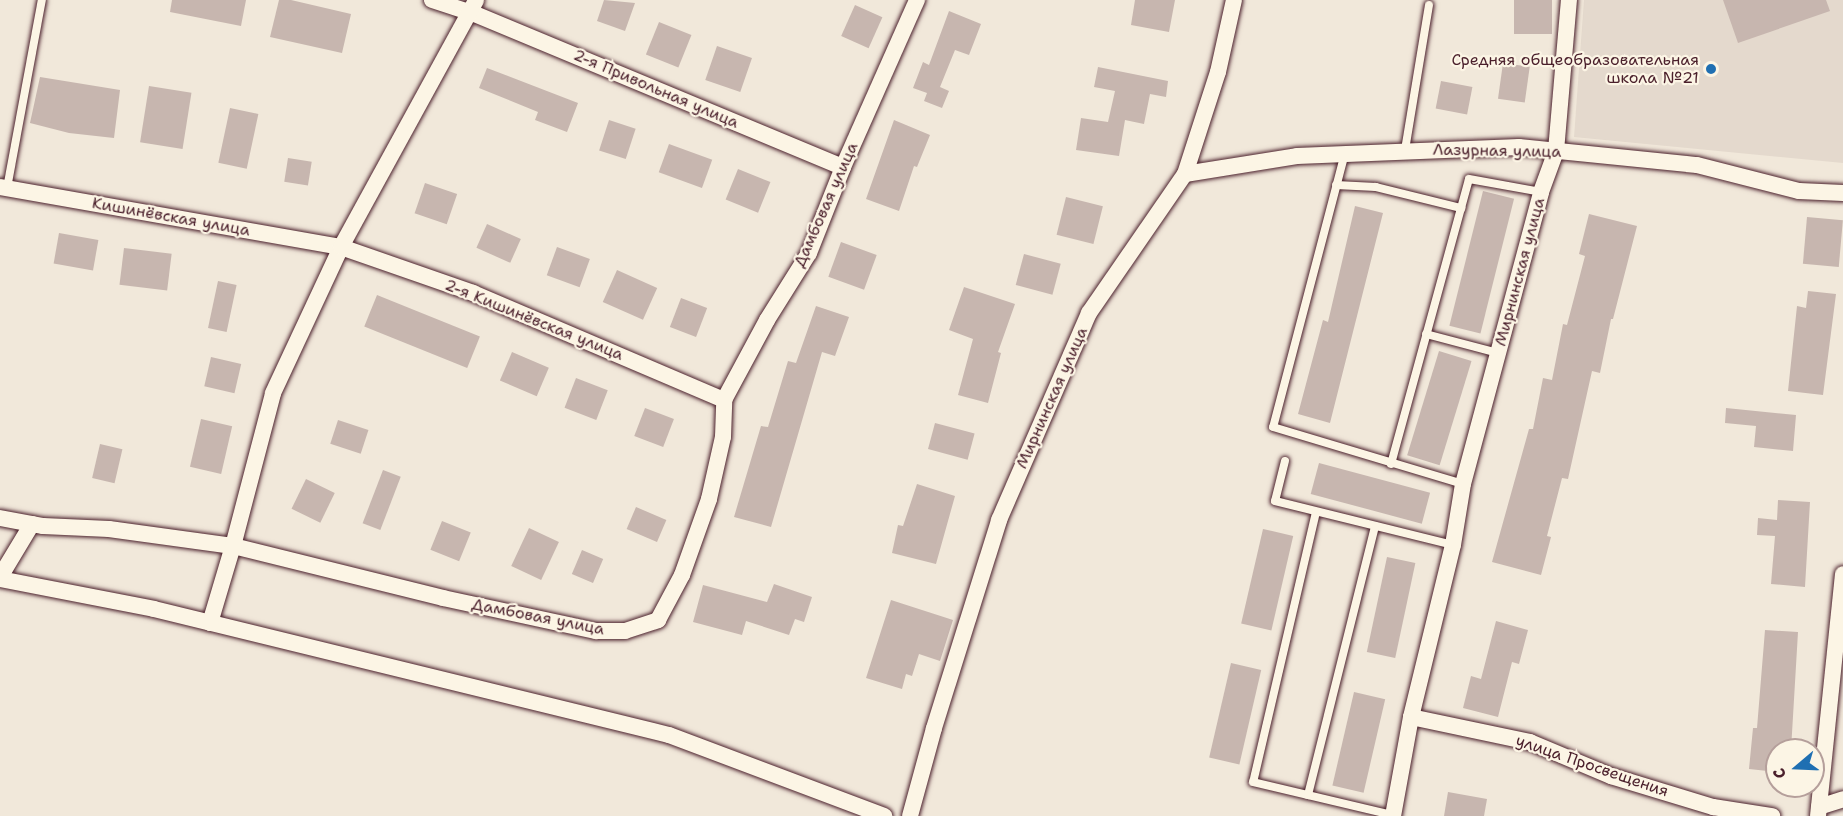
<!DOCTYPE html>
<meta charset="utf-8">
<style>
body{margin:0}
#map{position:relative;width:1843px;height:816px;overflow:hidden;background:#f1e8da;font-family:"Shantell Sans",sans-serif}
div>[style]{position:absolute}
.built>*{inset:0;background:#e4d9cd}
.building>*{inset:0;background:#c7b6af;transform-origin:0 0}
.roads{filter:drop-shadow(0 0 2px #4a1f2b) drop-shadow(0 0 2px #4a1f2b)}
.lane>*{height:8px;margin:-4px;padding:0 4px;transform-origin:4px;border-radius:4px;background:#fcf5e5}
.street>*{height:16px;margin:-8px;padding:0 8px;transform-origin:8px;border-radius:8px;background:#fcf5e5}
.dots>*{width:16px;height:16px;translate:-50% -50%;box-sizing:border-box;border:3px solid #fcf5e5;border-radius:50%}
span{translate:-50% -50%;white-space:nowrap;text-align:center;line-height:1.15;-webkit-text-stroke:4.5px #fcf5e5;paint-order:stroke}
.poi-label{font-size:16px;color:#4a1f2b}
.right{translate:-100% -50%;text-align:right}
.street-label{font-size:16px;color:#4a1f2b}
.north{position:absolute;left:1765px;top:738px;width:60px;height:60px;box-sizing:border-box;background:#fcf5e5;border:2px solid #b59f9b;border-radius:50%;rotate:251deg;font-size:16px;font-weight:700;line-height:24px;text-align:center;color:#4a1f2b}
.north::after{content:'';display:block;margin:auto;width:21px;height:27px;background:#1f6fb2;clip-path:polygon(50% 0,100% 100%,50% 72%,0 100%)}
</style>
<div id="map">
<div class="built">
<i style="clip-path:polygon(1584px 0,1843px 0,1843px 163px,1574px 137px)"></i>
</div>
<div class="building">
<i style="clip-path:polygon(172px 0,246px 0,241px 26px,170px 12px)"></i>
<i style="clip-path:polygon(279px 0,291px 0,351px 14px,342px 53px,270px 37px)"></i>
<i style="clip-path:polygon(604px 0,635px 3px,625px 31px,597px 21px)"></i>
<i style="clip-path:polygon(1135px 0,1175px 0,1169px 32px,1131px 25px)"></i>
<i style="left:1514px;top:0;width:38px;height:34px"></i>
<i style="clip-path:polygon(1723px 0,1826px 0,1830px 11px,1738px 43px)"></i>
<i style="left:855px;top:5px;width:30px;height:34px;rotate:24deg"></i>
<i style="clip-path:polygon(949px 11px,981px 24px,969px 55px,955px 50px,940px 87px,949px 91px,942px 108px,924px 101px,927px 93px,913px 88px,923px 62px,929px 65px)"></i>
<i style="left:659px;top:22px;width:35px;height:35px;rotate:22deg"></i>
<i style="left:717px;top:46px;width:37px;height:36px;rotate:19deg"></i>
<i style="left:1503px;top:63px;width:27px;height:36px;rotate:8deg"></i>
<i style="clip-path:polygon(1098px 67px,1168px 81px,1166px 97px,1150px 94px,1144px 124px,1125px 120px,1119px 156px,1076px 150px,1081px 118px,1108px 122px,1115px 91px,1094px 87px)"></i>
<i style="clip-path:polygon(487px 68px,578px 103px,567px 132px,535px 120px,538px 112px,479px 88px)"></i>
<i style="clip-path:polygon(40px 77px,120px 90px,114px 138px,69px 133px,30px 123px)"></i>
<i style="left:1441px;top:81px;width:32px;height:28px;rotate:11deg"></i>
<i style="left:149px;top:86px;width:43px;height:57px;rotate:9deg"></i>
<i style="left:230px;top:108px;width:29px;height:56px;rotate:12deg"></i>
<i style="left:609px;top:120px;width:28px;height:32px;rotate:18deg"></i>
<i style="clip-path:polygon(894px 120px,930px 135px,917px 167px,914px 166px,899px 211px,866px 199px)"></i>
<i style="left:669px;top:144px;width:46px;height:30px;rotate:20deg"></i>
<i style="left:288px;top:158px;width:24px;height:24px;rotate:9deg"></i>
<i style="left:738px;top:169px;width:35px;height:33px;rotate:22deg"></i>
<i style="left:425px;top:183px;width:34px;height:32px;rotate:19deg"></i>
<i style="left:1483px;top:191px;width:32px;height:139px;rotate:14deg"></i>
<i style="left:1066px;top:197px;width:38px;height:39px;rotate:14deg"></i>
<i style="clip-path:polygon(1355px 206px,1383px 213px,1330px 423px,1298px 414px,1323px 320px,1328px 322px)"></i>
<i style="clip-path:polygon(1589px 214px,1637px 226px,1613px 319px,1611px 319px,1600px 373px,1592px 371px,1568px 479px,1562px 478px,1547px 536px,1551px 537px,1541px 575px,1492px 562px,1529px 429px,1533px 429px,1543px 378px,1552px 380px,1563px 324px,1567px 325px,1585px 256px,1579px 254px)"></i>
<i style="left:1807px;top:217px;width:36px;height:47px;rotate:5deg"></i>
<i style="left:487px;top:224px;width:37px;height:26px;rotate:24deg"></i>
<i style="left:59px;top:233px;width:40px;height:31px;rotate:10deg"></i>
<i style="left:841px;top:242px;width:38px;height:37px;rotate:20deg"></i>
<i style="left:557px;top:247px;width:35px;height:30px;rotate:20deg"></i>
<i style="left:124px;top:248px;width:48px;height:37px;rotate:7deg"></i>
<i style="left:1024px;top:254px;width:38px;height:32px;rotate:15deg"></i>
<i style="left:617px;top:270px;width:44px;height:35px;rotate:24deg"></i>
<i style="left:218px;top:281px;width:19px;height:48px;rotate:12deg"></i>
<i style="clip-path:polygon(964px 287px,1015px 304px,998px 352px,1001px 353px,988px 403px,958px 395px,973px 339px,949px 330px)"></i>
<i style="clip-path:polygon(1808px 291px,1836px 294px,1823px 395px,1788px 391px,1797px 306px,1806px 308px)"></i>
<i style="left:377px;top:295px;width:111px;height:34px;rotate:22deg"></i>
<i style="left:681px;top:298px;width:28px;height:31px;rotate:21deg"></i>
<i style="clip-path:polygon(816px 306px,849px 317px,835px 356px,822px 352px,771px 527px,734px 517px,761px 426px,768px 427px,788px 361px,796px 363px)"></i>
<i style="left:1439px;top:351px;width:34px;height:109px;rotate:17deg"></i>
<i style="left:512px;top:352px;width:40px;height:31px;rotate:23deg"></i>
<i style="left:211px;top:357px;width:31px;height:30px;rotate:13deg"></i>
<i style="left:576px;top:378px;width:34px;height:32px;rotate:21deg"></i>
<i style="left:645px;top:408px;width:31px;height:30px;rotate:21deg"></i>
<i style="clip-path:polygon(1726px 408px,1796px 415px,1793px 451px,1754px 447px,1756px 426px,1725px 423px)"></i>
<i style="left:201px;top:419px;width:32px;height:49px;rotate:13deg"></i>
<i style="left:338px;top:420px;width:32px;height:25px;rotate:18deg"></i>
<i style="left:935px;top:423px;width:41px;height:27px;rotate:15deg"></i>
<i style="left:100px;top:444px;width:23px;height:35px;rotate:13deg"></i>
<i style="left:1319px;top:463px;width:115px;height:32px;rotate:15deg"></i>
<i style="left:383px;top:470px;width:19px;height:57px;rotate:21deg"></i>
<i style="left:306px;top:479px;width:32px;height:33px;rotate:26deg"></i>
<i style="clip-path:polygon(917px 484px,955px 496px,936px 564px,892px 553px,898px 525px,903px 526px)"></i>
<i style="clip-path:polygon(1778px 500px,1810px 502px,1805px 587px,1771px 584px,1775px 536px,1757px 535px,1758px 518px,1777px 520px)"></i>
<i style="left:636px;top:507px;width:33px;height:24px;rotate:23deg"></i>
<i style="left:442px;top:521px;width:31px;height:31px;rotate:22deg"></i>
<i style="left:529px;top:528px;width:33px;height:42px;rotate:25deg"></i>
<i style="left:1263px;top:529px;width:31px;height:97px;rotate:13deg"></i>
<i style="left:582px;top:550px;width:23px;height:26px;rotate:23deg"></i>
<i style="left:1387px;top:557px;width:29px;height:97px;rotate:12deg"></i>
<i style="clip-path:polygon(774px 584px,812px 597px,804px 622px,795px 619px,789px 635px,746px 621px,742px 635px,693px 622px,703px 585px,767px 602px)"></i>
<i style="clip-path:polygon(891px 600px,953px 620px,940px 661px,919px 654px,912px 676px,906px 674px,902px 689px,866px 678px)"></i>
<i style="clip-path:polygon(1496px 621px,1528px 630px,1519px 664px,1512px 662px,1498px 717px,1463px 708px,1471px 676px,1481px 679px)"></i>
<i style="clip-path:polygon(1765px 630px,1798px 632px,1791px 750px,1777px 750px,1777px 772px,1749px 769px,1753px 728px,1757px 728px)"></i>
<i style="left:1231px;top:663px;width:31px;height:97px;rotate:13deg"></i>
<i style="left:1354px;top:692px;width:32px;height:96px;rotate:13deg"></i>
<i style="clip-path:polygon(1448px 792px,1487px 799px,1484px 816px,1444px 816px)"></i>
</div>
<div class="roads">
<div class="lane">
<i style="left:1405px;top:150px;width:147px;rotate:-80.6deg"></i>
<i style="left:1345px;top:153px;width:283px;rotate:104.7deg"></i>
<i style="left:1273px;top:427px;width:198px;rotate:16.7deg"></i>
<i style="left:1336px;top:185px;width:40px;rotate:2.9deg"></i>
<i style="left:1376px;top:187px;width:88px;rotate:13.9deg"></i>
<i style="left:7px;top:188px;width:191px;rotate:-79.5deg"></i>
<i style="left:1426px;top:334px;width:74px;rotate:14.8deg"></i>
<i style="left:1285px;top:461px;width:41px;rotate:104deg"></i>
<i style="left:1275px;top:501px;width:183px;rotate:13.9deg"></i>
<i style="left:1391px;top:464px;width:295px;rotate:-74.7deg"></i>
<i style="left:1469px;top:179px;width:73px;rotate:10.2deg"></i>
<i style="left:1316px;top:512px;width:277px;rotate:103.1deg"></i>
<i style="left:1253px;top:782px;width:144px;rotate:13.3deg"></i>
<i style="left:1308px;top:795px;width:277px;rotate:-76deg"></i>
</div>
<div class="street">
<i style="left:432px;top:0;width:40px;rotate:18deg"></i>
<i style="left:470px;top:12px;width:404px;rotate:22.6deg"></i>
<i style="left:1185px;top:174px;width:113px;rotate:-9.1deg"></i>
<i style="left:1297px;top:156px;width:222px;rotate:-2.3deg"></i>
<i style="left:1519px;top:147px;width:179px;rotate:5.8deg"></i>
<i style="left:1697px;top:165px;width:105px;rotate:14.3deg"></i>
<i style="left:1799px;top:191px;width:44px;rotate:2.6deg"></i>
<i style="left:0;top:187px;width:346px;rotate:10deg"></i>
<i style="left:341px;top:247px;width:140px;rotate:19.2deg"></i>
<i style="left:473px;top:293px;width:273px;rotate:23.1deg"></i>
<i style="left:0;top:518px;width:44px;rotate:10.5deg"></i>
<i style="left:43px;top:526px;width:66px;rotate:2.6deg"></i>
<i style="left:109px;top:529px;width:125px;rotate:7.8deg"></i>
<i style="left:233px;top:546px;width:216px;rotate:13.9deg"></i>
<i style="left:443px;top:598px;width:157px;rotate:12.2deg"></i>
<i style="left:596px;top:631px;width:29px"></i>
<i style="left:625px;top:631px;width:35px;rotate:-18deg"></i>
<i style="left:658px;top:620px;width:51px;rotate:-61.9deg"></i>
<i style="left:682px;top:575px;width:81px;rotate:-70.4deg"></i>
<i style="left:709px;top:499px;width:64px;rotate:-77.3deg"></i>
<i style="left:723px;top:437px;width:37px;rotate:-88deg"></i>
<i style="left:724px;top:400px;width:91px;rotate:-61.7deg"></i>
<i style="left:767px;top:320px;width:79px;rotate:-57.9deg"></i>
<i style="left:809px;top:253px;width:92px;rotate:-68.4deg"></i>
<i style="left:843px;top:167px;width:183px;rotate:-66.1deg"></i>
<i style="left:0;top:577px;width:62px;rotate:-58.9deg"></i>
<i style="left:0;top:579px;width:157px;rotate:11deg"></i>
<i style="left:154px;top:609px;width:530px;rotate:13.75deg"></i>
<i style="left:669px;top:735px;width:230px;rotate:20.6deg"></i>
<i style="left:210px;top:623px;width:80px;rotate:-73.4deg"></i>
<i style="left:233px;top:546px;width:158px;rotate:-75.3deg"></i>
<i style="left:273px;top:393px;width:161px;rotate:-65deg"></i>
<i style="left:341px;top:247px;width:281px;rotate:-61.3deg"></i>
<i style="left:1411px;top:717px;width:122px;rotate:11.9deg"></i>
<i style="left:1530px;top:742px;width:88px;rotate:22.8deg"></i>
<i style="left:1611px;top:776px;width:107px;rotate:16.9deg"></i>
<i style="left:1713px;top:807px;width:60px;rotate:8.7deg"></i>
<i style="left:1819px;top:807px;width:25px;rotate:-18deg"></i>
<i style="left:910px;top:816px;width:91px;rotate:-74.7deg"></i>
<i style="left:934px;top:728px;width:218px;rotate:-72.6deg"></i>
<i style="left:999px;top:520px;width:226px;rotate:-66.5deg"></i>
<i style="left:1089px;top:313px;width:169px;rotate:-55.4deg"></i>
<i style="left:1185px;top:174px;width:107px;rotate:-72.1deg"></i>
<i style="left:1218px;top:72px;width:74px;rotate:-77.5deg"></i>
<i style="left:1393px;top:816px;width:101px;rotate:-79.7deg"></i>
<i style="left:1411px;top:717px;width:177px;rotate:-76.3deg"></i>
<i style="left:1453px;top:545px;width:62px;rotate:-80.7deg"></i>
<i style="left:1463px;top:484px;width:302px;rotate:-75deg"></i>
<i style="left:1541px;top:192px;width:44px;rotate:-69.9deg"></i>
<i style="left:1556px;top:151px;width:152px;rotate:-85.1deg"></i>
<i style="left:1818px;top:816px;width:243px;rotate:-84.1deg"></i>
</div>
</div>
<div class="dots">
<i style="left:1711px;top:69px;background:#1f6fb2"></i>
</div>
<div class="poi-label">
<span class="right" style="left:1699px;top:69px">Средняя общеобразовательная<br>школа №21</span>
</div>
<div class="street-label">
<span style="left:656px;top:89px;rotate:23deg">2-я Привольная улица</span>
<span style="left:1497px;top:151px;rotate:1deg">Лазурная улица</span>
<span style="left:826px;top:205px;rotate:-66deg">Дамбовая улица</span>
<span style="left:171px;top:217px;rotate:10deg">Кишинёвская улица</span>
<span style="left:1520px;top:272px;rotate:-75deg">Мирнинская улица</span>
<span style="left:534px;top:320px;rotate:22deg">2-я Кишинёвская улица</span>
<span style="left:1052px;top:398px;rotate:-66deg">Мирнинская улица</span>
<span style="left:538px;top:617px;rotate:11deg">Дамбовая улица</span>
<span style="left:1592px;top:766px;rotate:19deg">улица Просвещения</span>
</div>
<div class="north">С</div>
</div>
